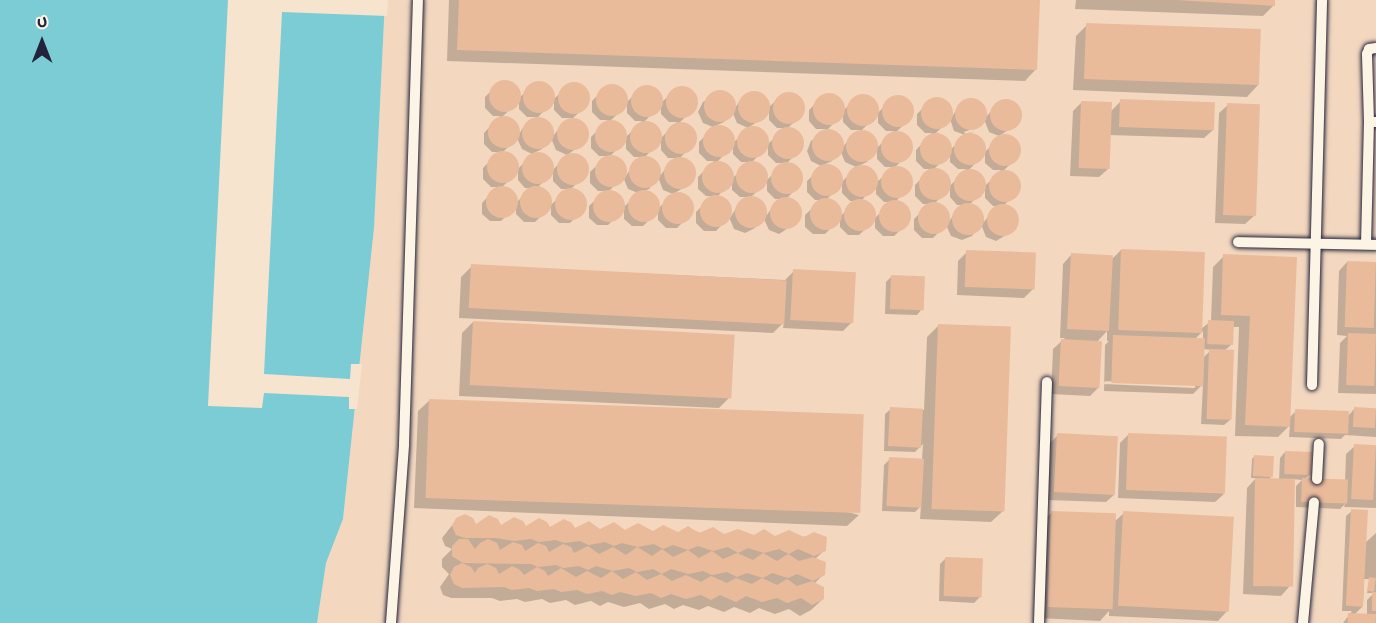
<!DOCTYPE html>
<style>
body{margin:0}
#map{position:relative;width:1376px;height:623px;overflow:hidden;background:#f7e4cf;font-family:"Gochi Hand",sans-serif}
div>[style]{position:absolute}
.built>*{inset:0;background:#f3d8bf}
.water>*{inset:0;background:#7cccd6}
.pier>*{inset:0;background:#f7e4cf}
.shadow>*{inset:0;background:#0003}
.building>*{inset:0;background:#eabb9b;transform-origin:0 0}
.round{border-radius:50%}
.roads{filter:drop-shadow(0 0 2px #22223b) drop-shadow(0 0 2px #22223b)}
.lane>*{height:10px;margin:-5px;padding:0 5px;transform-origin:5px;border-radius:5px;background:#fcf5e5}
span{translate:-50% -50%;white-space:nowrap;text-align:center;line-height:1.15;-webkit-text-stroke:4.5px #fcf5e5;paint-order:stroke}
.north{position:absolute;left:12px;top:12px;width:60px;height:60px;-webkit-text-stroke:4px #fcf5e5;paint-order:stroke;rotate:0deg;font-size:16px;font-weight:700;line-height:24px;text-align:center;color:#22223b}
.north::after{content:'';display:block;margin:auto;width:21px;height:27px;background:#22223b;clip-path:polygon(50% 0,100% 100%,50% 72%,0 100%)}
</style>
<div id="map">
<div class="built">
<i style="clip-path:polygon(385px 0,1376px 0,1376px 623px,317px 623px,326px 563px,343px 519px,374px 228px)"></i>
</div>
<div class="water">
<i style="clip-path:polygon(0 0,385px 0,374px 228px,343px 519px,326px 563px,317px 623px,0 623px)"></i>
</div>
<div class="pier">
<i style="clip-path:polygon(228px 0,388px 0,387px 16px,282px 12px,264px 374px,350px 379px,351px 364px,362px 364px,357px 409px,349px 409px,349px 397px,264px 393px,262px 408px,208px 406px)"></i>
</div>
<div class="shadow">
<i style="clip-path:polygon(449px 0,1038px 0,1036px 69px,1025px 81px,447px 61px)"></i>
<i style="clip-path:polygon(1076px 0,1274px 0,1274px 5px,1263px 16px,1075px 9px)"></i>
<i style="clip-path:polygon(1087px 25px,1258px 85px,1247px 97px,1073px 90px,1076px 36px)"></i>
<i style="clip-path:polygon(evenodd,499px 83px,510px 83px,518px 90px,518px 99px,534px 84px,545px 84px,553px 92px,553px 100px,568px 85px,580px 85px,588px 93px,588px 104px,573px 118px,562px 118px,554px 110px,554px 101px,538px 117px,527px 117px,519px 109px,519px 101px,501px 118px,510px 118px,517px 126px,517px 139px,522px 129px,538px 118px,549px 122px,554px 135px,563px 123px,573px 119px,583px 123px,588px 134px,583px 144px,567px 155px,556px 150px,551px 138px,542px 149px,532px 154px,522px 149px,517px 138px,501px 154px,509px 154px,517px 161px,517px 170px,532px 154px,543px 154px,551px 162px,551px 172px,567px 155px,578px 155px,586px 163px,586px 174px,570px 190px,577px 190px,584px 198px,584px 209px,570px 223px,559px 223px,551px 215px,551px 207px,535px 222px,524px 222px,516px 214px,516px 206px,501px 221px,490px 221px,482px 214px,482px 203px,497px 187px,491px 187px,483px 179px,483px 168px,499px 152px,492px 152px,484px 144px,484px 133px,500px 116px,493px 116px,485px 108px,485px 97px,499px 83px,518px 172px,518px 180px,525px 188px,531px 188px,515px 204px,515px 196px,507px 188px,501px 188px,518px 172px,499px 83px,553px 172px,553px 181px,561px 189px,567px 189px,550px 206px,550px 197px,542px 189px,536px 189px,553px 172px)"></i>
<i style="clip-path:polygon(evenodd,606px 87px,618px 87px,626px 95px,626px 103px,641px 88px,652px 88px,660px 96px,660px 104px,676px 89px,687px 89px,695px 97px,695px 108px,678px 124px,686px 124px,694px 132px,694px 143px,680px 158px,668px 158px,661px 150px,661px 140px,645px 157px,634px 157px,626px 149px,626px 141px,608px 158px,616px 158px,624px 165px,624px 179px,635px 162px,645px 158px,655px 162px,661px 175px,669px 163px,680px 159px,690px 163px,695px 173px,690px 184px,673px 194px,684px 194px,692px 202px,692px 213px,677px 228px,666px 228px,658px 220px,658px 211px,643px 226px,632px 226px,624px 219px,624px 210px,608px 225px,597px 225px,589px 218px,589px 206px,605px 191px,598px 191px,590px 183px,590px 172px,607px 156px,599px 156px,591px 148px,591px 137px,608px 120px,600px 120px,592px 112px,592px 101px,606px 87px,627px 105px,627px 113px,635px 121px,642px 121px,625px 138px,625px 130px,617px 122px,609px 122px,627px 105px,606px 87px,661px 105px,661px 114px,669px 122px,677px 122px,659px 140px,659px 131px,652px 123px,643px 123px,661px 105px,606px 87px,623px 177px,628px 189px,638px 193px,623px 208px,623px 200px,615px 192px,608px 192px,623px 177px,606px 87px,658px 177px,663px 190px,673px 194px,657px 210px,657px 201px,649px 193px,639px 193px,649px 189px,658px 177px)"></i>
<i style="clip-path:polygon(720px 91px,730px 95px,735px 108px,743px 96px,754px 92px,764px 96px,769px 107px,764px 117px,748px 128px,737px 123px,732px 111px,724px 122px,713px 127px,703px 123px,698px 112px,703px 102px)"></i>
<i style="clip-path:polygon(evenodd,783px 94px,795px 94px,803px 102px,803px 113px,786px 130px,794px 130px,801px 138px,801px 149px,785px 165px,793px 165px,801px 173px,801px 184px,786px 199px,796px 203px,800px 213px,796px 223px,779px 234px,769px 230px,763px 217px,755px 228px,745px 233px,734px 229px,729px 217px,716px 231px,704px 231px,696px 223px,696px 212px,712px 196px,706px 196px,698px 189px,698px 177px,714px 161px,707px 161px,699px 153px,699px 142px,713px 128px,724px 128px,732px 135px,732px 144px,748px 129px,759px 129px,767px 136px,767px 145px,785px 128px,777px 128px,769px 120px,769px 107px,783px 94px,733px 146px,733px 154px,741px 162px,749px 162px,732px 179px,732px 171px,724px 163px,716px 163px,733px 146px,783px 94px,768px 146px,768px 155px,776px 163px,784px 163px,766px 181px,766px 172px,758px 164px,750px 164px,768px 146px,783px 94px,732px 181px,732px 190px,740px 197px,751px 197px,767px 182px,767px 191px,775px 199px,786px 199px,775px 203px,767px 215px,761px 201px,751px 197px,740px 202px,730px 218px,730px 205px,722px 198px,716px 198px,732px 181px)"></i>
<i style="clip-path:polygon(evenodd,823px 96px,834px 96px,842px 103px,842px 112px,858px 96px,869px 96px,877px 104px,877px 114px,893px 97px,904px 97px,912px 105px,912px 117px,895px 133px,903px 133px,911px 141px,911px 152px,894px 168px,902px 168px,910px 176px,910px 187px,894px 203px,901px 203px,909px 211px,909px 222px,894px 236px,883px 236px,875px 228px,875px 220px,859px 235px,848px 235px,840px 227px,840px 219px,825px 234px,813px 234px,805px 227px,805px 215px,821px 200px,815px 200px,807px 192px,807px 181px,822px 167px,833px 167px,841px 174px,841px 183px,856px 167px,867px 167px,875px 175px,875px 184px,893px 167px,885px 167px,877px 159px,877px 146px,867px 162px,856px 167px,845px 162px,840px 150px,832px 161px,821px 166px,811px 161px,807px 151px,811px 141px,828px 130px,838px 134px,843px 147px,852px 135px,862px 131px,873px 135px,878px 147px,894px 131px,886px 131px,878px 123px,878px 114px,862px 130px,851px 130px,843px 122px,843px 114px,828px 129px,816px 129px,809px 121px,809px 110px,823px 96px,842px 184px,842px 193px,850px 201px,855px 201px,839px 218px,839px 209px,831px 201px,825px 201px,842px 184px,823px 96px,876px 185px,876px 194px,884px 202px,891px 202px,874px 219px,874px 210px,866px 202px,860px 202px,876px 185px)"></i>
<i style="clip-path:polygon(evenodd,971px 99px,982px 104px,987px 116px,996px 105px,1006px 100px,1016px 105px,1021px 115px,1016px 125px,999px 136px,989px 132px,984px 119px,980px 126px,964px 132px,965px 134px,975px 131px,965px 135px,954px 131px,950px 119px,934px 135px,942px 135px,949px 143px,949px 151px,965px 136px,976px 136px,984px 144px,984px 153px,1000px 137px,1011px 137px,1019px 145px,1019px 156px,1002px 172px,1010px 172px,1018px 180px,1018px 192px,1003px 206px,1013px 210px,1018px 220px,1013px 231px,996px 241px,986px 237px,981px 224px,972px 236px,962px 240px,951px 236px,946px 225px,933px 238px,922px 238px,914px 230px,914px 219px,929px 204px,923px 204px,915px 196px,915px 185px,931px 169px,924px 169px,916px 161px,916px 150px,932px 133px,925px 133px,917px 125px,917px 114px,931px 100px,942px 100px,950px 108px,950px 120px,960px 104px,971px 99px,950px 153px,950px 162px,958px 169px,966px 169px,949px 187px,949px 178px,941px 170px,933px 170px,950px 153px,971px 99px,985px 153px,985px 163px,993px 170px,1001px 170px,983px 188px,983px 179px,975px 171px,968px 171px,985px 153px,971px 99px,950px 188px,950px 197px,957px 205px,968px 205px,957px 209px,947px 225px,947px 213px,939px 205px,933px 205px,950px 188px,971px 99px,985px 189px,985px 198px,993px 206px,1003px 206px,993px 210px,984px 222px,979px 209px,969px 205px,985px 189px)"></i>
<i style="clip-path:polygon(1121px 101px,1213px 130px,1204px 138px,1109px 135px,1108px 169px,1099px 177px,1070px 176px,1073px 111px,1081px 103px,1110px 112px)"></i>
<i style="clip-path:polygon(1228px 105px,1254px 216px,1245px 224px,1215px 223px,1219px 113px)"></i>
<i style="clip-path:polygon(evenodd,1121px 250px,1201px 329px,1211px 321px,1213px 267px,1224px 256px,1295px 258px,1289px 418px,1296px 411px,1348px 416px,1355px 408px,1376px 409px,1376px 437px,1345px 435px,1341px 439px,1289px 437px,1290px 425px,1278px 437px,1235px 436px,1239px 327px,1232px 327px,1231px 345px,1224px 351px,1230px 420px,1224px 425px,1201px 424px,1203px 384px,1193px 394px,1104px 391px,1105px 345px,1109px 341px,1107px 341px,1107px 331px,1097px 342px,1099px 387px,1090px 396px,1051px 394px,1053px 349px,1065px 338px,1060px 338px,1063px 264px,1071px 255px,1111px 260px,1121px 250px,1203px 331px,1203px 339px,1195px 339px,1203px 331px,1121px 250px,1203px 349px,1211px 350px,1203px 358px,1203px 349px,1121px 250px,1104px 381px,1195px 385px,1195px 388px,1104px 384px,1104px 381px)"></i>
<i style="clip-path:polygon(967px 252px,1033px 289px,1024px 298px,957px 295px,958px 261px)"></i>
<i style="clip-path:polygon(1347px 262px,1376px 263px,1376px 394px,1338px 393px,1340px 343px,1347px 336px,1337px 335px,1339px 271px)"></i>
<i style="clip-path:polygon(472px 266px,785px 280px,794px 271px,852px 322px,843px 331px,783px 328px,784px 322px,773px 333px,459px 318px,461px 277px)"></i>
<i style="clip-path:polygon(892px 276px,922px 309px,917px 315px,885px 314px,886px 282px)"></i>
<i style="clip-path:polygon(473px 322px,730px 397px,719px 408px,459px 396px,462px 333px)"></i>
<i style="clip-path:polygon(938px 326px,1003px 511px,991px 522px,920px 519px,921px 506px,915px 512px,882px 511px,884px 465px,890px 459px,922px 460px,923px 444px,915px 452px,884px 451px,885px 414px,891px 409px,924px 410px,927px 337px)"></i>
<i style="clip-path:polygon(430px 400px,859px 515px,847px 526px,414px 508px,418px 411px)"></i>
<i style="clip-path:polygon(1058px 435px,1115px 494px,1106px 502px,1047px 500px,1049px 444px)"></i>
<i style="clip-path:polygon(1128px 435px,1224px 494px,1215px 502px,1118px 498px,1120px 443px)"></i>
<i style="clip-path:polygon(1355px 446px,1376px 446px,1376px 508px,1344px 507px,1345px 504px,1340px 509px,1296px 507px,1296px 486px,1302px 480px,1293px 479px,1289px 587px,1281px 596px,1243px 594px,1247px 488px,1256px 478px,1251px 478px,1252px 459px,1254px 457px,1272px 476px,1268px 480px,1279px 480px,1280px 458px,1285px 452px,1310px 474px,1304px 480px,1345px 482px,1346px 454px)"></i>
<i style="clip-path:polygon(evenodd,1352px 511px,1365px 543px,1376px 533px,1376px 623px,1343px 623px,1352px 611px,1342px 611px,1346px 516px,1352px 511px,1364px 579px,1370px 579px,1367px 593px,1374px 593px,1367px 600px,1367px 615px,1354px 615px,1363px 606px,1364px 579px)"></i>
<i style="clip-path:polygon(1052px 512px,1114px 522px,1124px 513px,1229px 609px,1218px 621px,1109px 616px,1109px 611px,1100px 621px,1037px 618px,1041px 523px)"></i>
<i style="clip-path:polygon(457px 519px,476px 526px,678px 534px,688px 528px,703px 534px,799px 538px,814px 534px,825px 550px,815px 559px,823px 575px,814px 584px,823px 599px,811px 610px,800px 616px,789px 609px,775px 614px,759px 608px,750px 613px,734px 607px,724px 612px,708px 606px,699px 610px,683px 605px,674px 609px,665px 604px,649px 609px,640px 603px,624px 607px,608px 602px,600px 606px,591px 601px,575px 605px,566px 600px,550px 603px,542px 599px,525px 602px,517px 599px,500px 601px,492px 598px,451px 598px,443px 595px,440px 587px,449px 574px,442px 567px,442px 559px,452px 549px,445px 546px,442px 538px)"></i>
<i style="clip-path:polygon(946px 558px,980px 597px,974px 603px,939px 601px,940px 564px)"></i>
</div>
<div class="building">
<i style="clip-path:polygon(459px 0,1040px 0,1037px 70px,457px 50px)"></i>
<i style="clip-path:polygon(1176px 0,1275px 0,1275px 6px)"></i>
<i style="left:1086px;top:23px;width:175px;height:56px;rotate:2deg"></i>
<i class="round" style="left:489px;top:80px;width:32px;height:32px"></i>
<i class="round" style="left:523px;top:81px;width:32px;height:32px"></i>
<i class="round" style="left:558px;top:82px;width:32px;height:32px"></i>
<i class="round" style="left:596px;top:84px;width:32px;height:32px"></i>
<i class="round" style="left:631px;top:85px;width:32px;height:32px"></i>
<i class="round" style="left:666px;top:86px;width:32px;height:32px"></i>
<i class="round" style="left:704px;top:90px;width:32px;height:32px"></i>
<i class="round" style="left:738px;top:91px;width:32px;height:32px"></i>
<i class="round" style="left:773px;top:92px;width:32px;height:32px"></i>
<i class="round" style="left:813px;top:93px;width:32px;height:32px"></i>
<i class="round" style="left:847px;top:94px;width:32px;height:32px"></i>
<i class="round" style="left:882px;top:95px;width:32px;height:32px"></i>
<i class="round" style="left:921px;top:97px;width:32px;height:32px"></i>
<i class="round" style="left:955px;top:98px;width:32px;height:32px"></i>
<i style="left:1120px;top:99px;width:95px;height:28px;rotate:2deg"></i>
<i class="round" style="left:990px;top:99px;width:32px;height:32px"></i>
<i style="left:1081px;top:101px;width:31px;height:67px;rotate:2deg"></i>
<i style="left:1227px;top:103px;width:33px;height:112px;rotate:2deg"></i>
<i class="round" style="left:488px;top:116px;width:32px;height:32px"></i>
<i class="round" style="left:522px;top:117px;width:32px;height:32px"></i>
<i class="round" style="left:557px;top:118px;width:32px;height:32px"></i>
<i class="round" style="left:595px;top:120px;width:32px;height:32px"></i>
<i class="round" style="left:630px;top:121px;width:32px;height:32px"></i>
<i class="round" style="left:665px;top:122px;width:32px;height:32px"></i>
<i class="round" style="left:703px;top:125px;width:32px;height:32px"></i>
<i class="round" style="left:737px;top:126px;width:32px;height:32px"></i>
<i class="round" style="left:772px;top:127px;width:32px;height:32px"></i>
<i class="round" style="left:812px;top:129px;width:32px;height:32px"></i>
<i class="round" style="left:846px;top:130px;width:32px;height:32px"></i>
<i class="round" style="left:881px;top:131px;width:32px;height:32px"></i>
<i class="round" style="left:920px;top:133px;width:32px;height:32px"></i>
<i class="round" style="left:954px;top:133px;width:32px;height:32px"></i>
<i class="round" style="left:989px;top:134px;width:32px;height:32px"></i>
<i class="round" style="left:487px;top:151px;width:32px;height:32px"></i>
<i class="round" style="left:522px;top:152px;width:32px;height:32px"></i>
<i class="round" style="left:557px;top:153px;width:32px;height:32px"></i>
<i class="round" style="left:595px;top:155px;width:32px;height:32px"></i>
<i class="round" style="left:629px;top:156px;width:32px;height:32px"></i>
<i class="round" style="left:664px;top:157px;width:32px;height:32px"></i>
<i class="round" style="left:702px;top:161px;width:32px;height:32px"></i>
<i class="round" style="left:736px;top:161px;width:32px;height:32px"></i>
<i class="round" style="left:771px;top:162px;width:32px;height:32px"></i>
<i class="round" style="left:811px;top:164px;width:32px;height:32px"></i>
<i class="round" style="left:846px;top:165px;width:32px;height:32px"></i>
<i class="round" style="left:881px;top:166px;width:32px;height:32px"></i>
<i class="round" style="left:919px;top:168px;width:32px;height:32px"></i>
<i class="round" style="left:954px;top:169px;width:32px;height:32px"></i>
<i class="round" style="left:989px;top:170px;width:32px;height:32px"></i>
<i class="round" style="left:520px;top:186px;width:32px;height:32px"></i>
<i class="round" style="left:486px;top:186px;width:32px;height:32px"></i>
<i class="round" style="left:555px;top:188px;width:32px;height:32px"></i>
<i class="round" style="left:593px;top:190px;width:32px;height:32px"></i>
<i class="round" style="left:628px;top:190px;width:32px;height:32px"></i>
<i class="round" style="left:662px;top:192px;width:32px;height:32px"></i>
<i class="round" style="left:700px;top:195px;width:32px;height:32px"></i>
<i class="round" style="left:735px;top:196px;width:32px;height:32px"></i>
<i class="round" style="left:770px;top:197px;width:32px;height:32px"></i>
<i class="round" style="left:810px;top:198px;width:32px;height:32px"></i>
<i class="round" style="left:844px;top:199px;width:32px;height:32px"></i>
<i class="round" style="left:879px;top:200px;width:32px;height:32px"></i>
<i class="round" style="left:918px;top:202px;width:32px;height:32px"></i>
<i class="round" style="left:952px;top:203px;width:32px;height:32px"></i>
<i class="round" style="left:987px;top:204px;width:32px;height:32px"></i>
<i style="left:1121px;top:249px;width:84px;height:81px;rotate:2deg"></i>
<i style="left:966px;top:250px;width:70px;height:37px;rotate:2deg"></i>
<i style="left:1071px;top:253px;width:42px;height:76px;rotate:3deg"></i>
<i style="clip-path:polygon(1223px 254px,1297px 257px,1290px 427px,1245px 425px,1250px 316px,1221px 315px)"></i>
<i style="left:1347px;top:261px;width:29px;height:66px;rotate:2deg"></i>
<i style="left:471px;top:264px;width:316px;height:44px;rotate:3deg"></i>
<i style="left:793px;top:269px;width:63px;height:51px;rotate:3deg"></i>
<i style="left:891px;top:275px;width:34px;height:34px;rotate:2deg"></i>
<i style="left:1208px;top:320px;width:26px;height:24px;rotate:2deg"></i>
<i style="left:473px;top:321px;width:262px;height:64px;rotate:3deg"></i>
<i style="left:938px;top:324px;width:73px;height:185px;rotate:2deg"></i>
<i style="left:1348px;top:333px;width:28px;height:52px;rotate:2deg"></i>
<i style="left:1113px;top:335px;width:92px;height:48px;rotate:2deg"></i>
<i style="left:1061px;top:339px;width:41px;height:47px;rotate:3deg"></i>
<i style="left:1209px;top:349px;width:25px;height:70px;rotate:2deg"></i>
<i style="left:429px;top:399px;width:435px;height:99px;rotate:2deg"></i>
<i style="left:890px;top:407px;width:33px;height:39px;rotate:3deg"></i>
<i style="left:1354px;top:407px;width:22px;height:20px;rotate:3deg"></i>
<i style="left:1295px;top:409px;width:54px;height:23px;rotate:2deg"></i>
<i style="left:1057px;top:433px;width:61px;height:59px;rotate:3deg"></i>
<i style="left:1128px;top:433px;width:99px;height:57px;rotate:2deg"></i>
<i style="left:1354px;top:444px;width:22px;height:55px;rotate:3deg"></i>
<i style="left:1285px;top:451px;width:27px;height:23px;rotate:2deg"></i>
<i style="left:1254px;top:455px;width:20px;height:21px;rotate:3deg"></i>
<i style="left:889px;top:457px;width:35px;height:49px;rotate:3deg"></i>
<i style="left:1255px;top:478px;width:40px;height:108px;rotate:1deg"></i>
<i style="left:1302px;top:478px;width:46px;height:24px;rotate:2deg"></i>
<i style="left:1351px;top:509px;width:17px;height:97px;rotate:3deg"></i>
<i style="left:1051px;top:511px;width:65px;height:96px;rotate:2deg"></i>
<i style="left:1123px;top:511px;width:111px;height:95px;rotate:3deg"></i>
<i style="clip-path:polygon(465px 514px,473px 518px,476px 524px,489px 515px,498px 519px,501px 525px,514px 517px,523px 521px,526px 526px,539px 518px,547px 522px,550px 527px,564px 519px,572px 523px,575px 528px,589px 521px,600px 529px,614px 522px,625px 530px,638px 523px,653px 531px,663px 525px,678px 532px,688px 526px,699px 533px,713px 527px,724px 534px,738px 529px,754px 535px,764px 529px,775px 536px,789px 530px,804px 537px,814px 532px,827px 537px,826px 551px,814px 556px,798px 549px,789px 554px,779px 549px,764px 553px,748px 548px,738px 553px,728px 547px,713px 551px,698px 546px,688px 550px,673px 545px,663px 549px,654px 544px,638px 547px,622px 543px,614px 546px,605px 542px,589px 545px,580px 541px,564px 543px,556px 540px,539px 542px,531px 539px,514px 541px,495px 538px,465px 538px,456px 535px,452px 526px,456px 518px)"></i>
<i style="clip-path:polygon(459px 539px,468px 539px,475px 549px,480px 543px,488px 539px,497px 543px,500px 550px,513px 542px,522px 545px,525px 551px,538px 543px,546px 546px,549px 552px,563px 544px,571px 547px,574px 553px,588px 546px,599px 554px,613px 547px,626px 555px,637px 547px,652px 556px,662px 549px,673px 557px,688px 550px,699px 558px,712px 551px,723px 559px,737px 553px,753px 560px,763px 553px,777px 561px,788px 554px,799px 561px,813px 557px,826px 562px,825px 575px,813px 581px,797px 574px,788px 578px,772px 573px,763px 578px,747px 573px,737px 577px,727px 572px,712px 575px,703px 571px,688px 574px,671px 569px,662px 574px,653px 569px,637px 572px,629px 568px,613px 571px,596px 566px,588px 570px,579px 566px,563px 568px,556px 565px,538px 567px,531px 564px,463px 563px,452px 556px,452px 546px)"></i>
<i style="left:945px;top:557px;width:38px;height:39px;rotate:2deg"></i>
<i style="clip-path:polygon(462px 563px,471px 567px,475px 573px,478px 568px,487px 564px,496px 568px,499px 574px,512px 566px,520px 570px,524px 575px,537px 567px,545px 571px,548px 576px,561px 568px,576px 577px,587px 571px,601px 578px,612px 571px,623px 579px,636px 572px,647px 580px,661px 574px,672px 581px,686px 575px,701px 582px,711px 576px,727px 583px,736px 578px,752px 584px,762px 578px,777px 585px,787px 579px,797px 586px,812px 581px,824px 587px,824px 599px,812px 605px,801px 598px,787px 603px,777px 598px,762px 602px,746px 596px,736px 602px,720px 595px,711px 600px,701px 595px,686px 599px,671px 594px,661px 598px,651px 593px,636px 596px,620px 592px,612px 595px,602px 591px,587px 594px,577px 590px,561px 592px,554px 589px,537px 591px,529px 588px,512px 590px,504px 587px,462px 588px,454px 584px,450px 575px,454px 567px)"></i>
<i style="left:1369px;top:577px;width:7px;height:14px;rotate:8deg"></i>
<i style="left:1372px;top:592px;width:4px;height:19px"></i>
<i style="left:1348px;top:613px;width:28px;height:10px;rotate:2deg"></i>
</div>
<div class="roads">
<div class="lane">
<i style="left:1369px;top:122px;width:68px;rotate:-91.7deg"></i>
<i style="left:1367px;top:54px;width:5px;rotate:-68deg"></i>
<i style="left:1369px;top:49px;width:7px;rotate:-8deg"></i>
<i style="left:1238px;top:242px;width:138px;rotate:1.2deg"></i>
<i style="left:1366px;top:244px;width:122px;rotate:-88.6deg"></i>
<i style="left:1369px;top:122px;width:7px"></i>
<i style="left:1312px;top:385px;width:385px;rotate:-88.5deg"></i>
<i style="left:1317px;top:479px;width:35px;rotate:-87deg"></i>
<i style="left:391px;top:623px;width:179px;rotate:-85.8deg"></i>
<i style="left:404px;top:444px;width:444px;rotate:-88.2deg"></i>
<i style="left:1039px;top:623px;width:241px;rotate:-88.1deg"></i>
<i style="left:1303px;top:623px;width:121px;rotate:-84.8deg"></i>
</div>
</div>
<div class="north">U</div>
</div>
